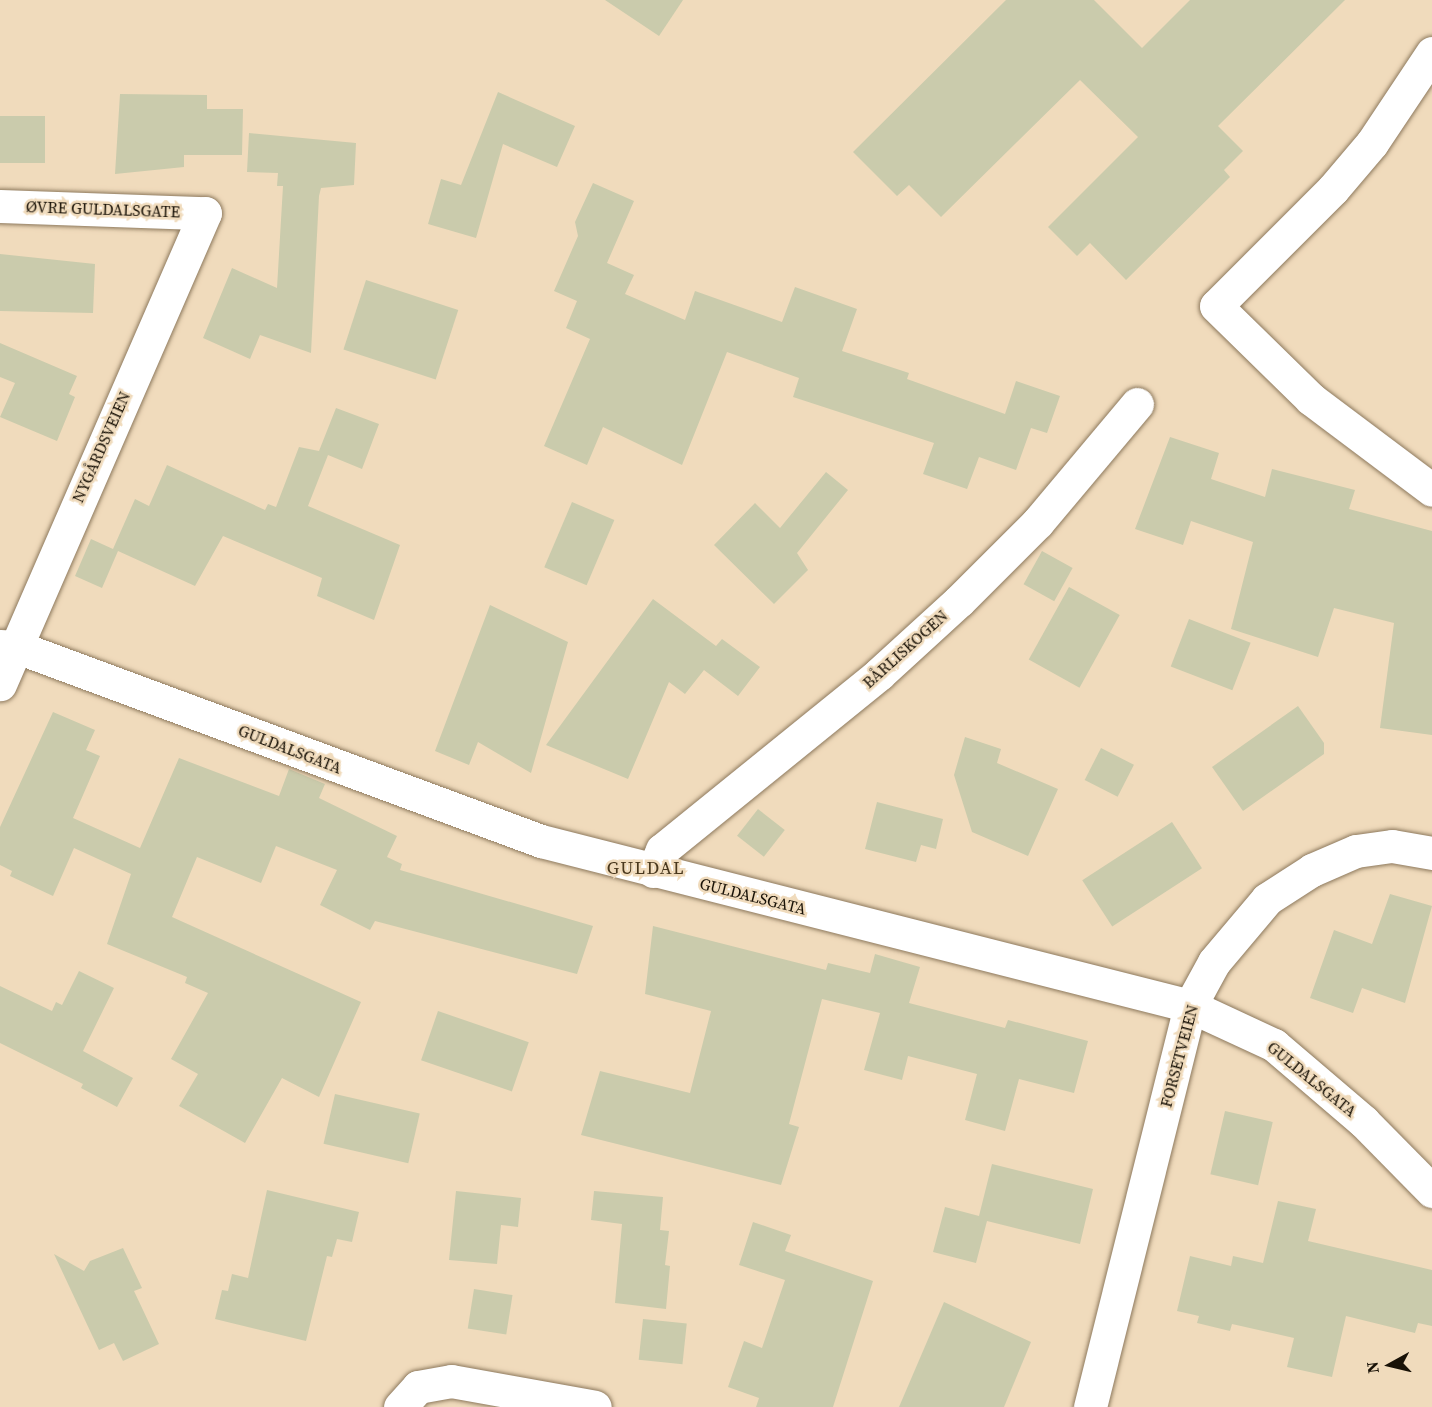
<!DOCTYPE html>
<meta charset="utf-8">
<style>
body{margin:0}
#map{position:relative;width:1432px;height:1407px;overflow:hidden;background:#f0dbbc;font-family:"Source Serif 4",serif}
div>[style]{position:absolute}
.building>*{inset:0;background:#cacbac;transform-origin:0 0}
.roads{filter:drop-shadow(0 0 2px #8d795d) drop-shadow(0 0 2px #8d795d)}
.minor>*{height:33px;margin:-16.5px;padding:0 16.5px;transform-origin:16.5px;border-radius:16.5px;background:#fff}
span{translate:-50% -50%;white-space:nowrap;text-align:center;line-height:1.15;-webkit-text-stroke:5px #f0dbbc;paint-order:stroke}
.street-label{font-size:16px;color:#191207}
.neighbourhood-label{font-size:18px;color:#48371d;letter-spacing:1.5px}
.north{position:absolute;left:1360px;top:1335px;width:60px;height:60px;-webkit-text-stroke:4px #f0dbbc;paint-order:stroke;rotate:262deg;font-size:16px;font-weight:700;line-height:24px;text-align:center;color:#191207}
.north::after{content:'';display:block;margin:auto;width:21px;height:27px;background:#191207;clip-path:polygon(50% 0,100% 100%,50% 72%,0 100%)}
</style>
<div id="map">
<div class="building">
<i style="clip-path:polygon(605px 0,683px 0,659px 36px)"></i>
<i style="clip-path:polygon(1006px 0,1094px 0,1142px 48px,1190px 0,1345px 0,1218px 126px,1243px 151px,1224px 170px,1230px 177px,1126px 280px,1090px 243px,1077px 256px,1048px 227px,1138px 137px,1080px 80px,941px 217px,909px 185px,897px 196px,853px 152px)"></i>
<i style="clip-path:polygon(498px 92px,575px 126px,557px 167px,503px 144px,476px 238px,428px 224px,441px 179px,461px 185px)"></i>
<i style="clip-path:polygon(120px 94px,207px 95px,207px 109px,243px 109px,242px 155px,184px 155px,184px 167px,115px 174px)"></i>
<i style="left:0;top:116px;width:45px;height:47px"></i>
<i style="clip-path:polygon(249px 133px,356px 143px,354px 185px,321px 188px,319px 196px,311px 353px,260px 335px,250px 359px,203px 338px,232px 268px,277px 288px,283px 186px,277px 186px,278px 173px,247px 172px)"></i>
<i style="clip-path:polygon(593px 183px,634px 201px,607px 263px,634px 275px,625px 294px,685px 320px,695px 291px,782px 322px,795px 287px,857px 309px,842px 351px,909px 373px,907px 379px,1005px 414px,1016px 381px,1060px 396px,1047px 433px,1031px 428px,1016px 470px,979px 457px,967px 489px,923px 474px,934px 443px,793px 397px,799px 378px,727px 352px,682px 465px,603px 427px,587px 465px,544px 446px,590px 339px,566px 328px,577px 301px,554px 291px,578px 236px,575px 222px)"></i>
<i style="clip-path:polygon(0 254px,95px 264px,93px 313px,0 311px)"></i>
<i style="left:366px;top:280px;width:97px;height:73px;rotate:18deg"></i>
<i style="clip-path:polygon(0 343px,77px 376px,69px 394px,75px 397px,57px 441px,0 417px,15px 383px,0 377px)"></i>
<i style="clip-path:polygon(336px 408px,379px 424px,362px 469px,328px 455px,308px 506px,400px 545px,374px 620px,317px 596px,322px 578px,223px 536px,195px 586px,118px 551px,102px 588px,75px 576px,91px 539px,113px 549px,135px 499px,149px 506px,167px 465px,265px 510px,268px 504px,276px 507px,299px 447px,319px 451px)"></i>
<i style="clip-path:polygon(1170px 437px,1219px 453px,1211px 479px,1265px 497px,1272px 469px,1355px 490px,1349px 509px,1432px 531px,1432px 735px,1380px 728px,1394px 623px,1334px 608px,1318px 657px,1231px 629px,1253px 542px,1191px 521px,1183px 545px,1135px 529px)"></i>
<i style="clip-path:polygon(826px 472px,848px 490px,797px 553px,808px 570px,774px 604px,714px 545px,755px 503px,780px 528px)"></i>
<i style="left:572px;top:502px;width:46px;height:71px;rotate:23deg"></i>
<i style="left:1042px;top:551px;width:35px;height:38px;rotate:29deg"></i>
<i style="left:1069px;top:587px;width:58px;height:83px;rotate:29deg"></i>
<i style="clip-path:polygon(653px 599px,716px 646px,722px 639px,760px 667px,738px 696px,704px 670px,685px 694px,669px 682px,628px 779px,546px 745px)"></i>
<i style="clip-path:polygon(490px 605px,568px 642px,531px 773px,478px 742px,469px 765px,435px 751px)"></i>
<i style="left:1189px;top:619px;width:66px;height:51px;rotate:21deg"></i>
<i style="clip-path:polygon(1298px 706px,1324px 743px,1324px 754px,1243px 811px,1212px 767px)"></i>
<i style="clip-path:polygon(53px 712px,95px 730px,86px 750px,100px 756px,73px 818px,140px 848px,179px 758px,279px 796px,289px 769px,325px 784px,319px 798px,397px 836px,387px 857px,402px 864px,400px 870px,593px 926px,577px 974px,375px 921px,370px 930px,320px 905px,337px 870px,276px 846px,261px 883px,197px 857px,172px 917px,361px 1002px,319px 1097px,282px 1078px,245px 1143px,179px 1106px,198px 1074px,171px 1059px,208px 993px,185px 983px,187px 977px,107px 944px,131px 874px,74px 848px,53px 896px,10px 876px,12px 871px,0 865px,0 827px)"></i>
<i style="clip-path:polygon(965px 737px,1001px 749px,997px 763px,1058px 789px,1028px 856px,972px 832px,954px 775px)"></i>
<i style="left:1101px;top:748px;width:37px;height:36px;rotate:27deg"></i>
<i style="clip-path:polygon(877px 802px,943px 819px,936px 849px,921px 845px,916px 862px,865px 849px)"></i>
<i style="left:758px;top:809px;width:34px;height:34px;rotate:38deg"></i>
<i style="left:1172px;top:822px;width:55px;height:107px;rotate:57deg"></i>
<i style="clip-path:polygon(1390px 894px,1432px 906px,1405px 1003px,1362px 988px,1353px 1013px,1310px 998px,1334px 930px,1372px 944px)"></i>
<i style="clip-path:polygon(653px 926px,826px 970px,828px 963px,870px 973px,875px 954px,920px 967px,909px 1003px,1005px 1028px,1008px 1020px,1088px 1041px,1074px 1093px,1019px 1079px,1005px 1131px,965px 1120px,977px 1074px,908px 1056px,902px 1080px,864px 1070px,880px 1013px,822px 999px,789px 1124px,799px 1127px,781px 1185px,581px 1135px,600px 1071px,690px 1093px,711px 1011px,645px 994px)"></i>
<i style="clip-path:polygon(79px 971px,114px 988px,83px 1051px,133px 1078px,117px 1107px,81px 1088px,83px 1084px,0 1043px,0 986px,52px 1011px,56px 1002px,62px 1005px)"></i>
<i style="left:438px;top:1011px;width:96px;height:52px;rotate:19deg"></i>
<i style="left:335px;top:1094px;width:87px;height:51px;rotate:13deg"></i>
<i style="left:1225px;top:1111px;width:49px;height:65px;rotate:13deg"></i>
<i style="clip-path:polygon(992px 1164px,1093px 1189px,1080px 1244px,987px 1221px,976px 1263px,933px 1252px,945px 1207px,979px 1216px)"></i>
<i style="clip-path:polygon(267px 1190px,359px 1212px,352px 1242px,337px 1239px,332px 1257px,327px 1256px,306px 1341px,215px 1319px,222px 1290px,228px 1291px,232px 1274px,248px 1278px)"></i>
<i style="clip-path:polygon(456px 1191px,521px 1198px,518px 1227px,501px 1225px,497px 1264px,449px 1260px)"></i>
<i style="clip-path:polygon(594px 1191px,663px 1197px,660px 1230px,669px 1231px,665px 1265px,670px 1266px,666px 1309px,615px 1303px,622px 1224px,591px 1220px)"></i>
<i style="clip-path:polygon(1278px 1201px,1316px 1209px,1308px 1241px,1432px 1270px,1432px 1326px,1418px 1323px,1415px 1333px,1346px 1316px,1332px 1377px,1287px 1367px,1294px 1338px,1232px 1324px,1230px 1331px,1197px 1323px,1199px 1316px,1177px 1311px,1190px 1256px,1231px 1266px,1233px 1256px,1263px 1263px)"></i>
<i style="clip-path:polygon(753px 1222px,791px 1235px,785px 1251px,873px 1281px,833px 1407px,756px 1407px,759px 1398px,728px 1387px,744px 1341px,762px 1348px,785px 1280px,739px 1265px)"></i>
<i style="clip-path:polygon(123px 1248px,142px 1288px,134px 1291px,159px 1344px,123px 1361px,114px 1343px,99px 1350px,54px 1254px,84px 1271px,90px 1261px)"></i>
<i style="left:474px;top:1289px;width:39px;height:40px;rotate:9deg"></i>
<i style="clip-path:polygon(944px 1302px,1031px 1342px,1004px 1407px,899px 1407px)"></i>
<i style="left:643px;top:1319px;width:44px;height:41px;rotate:6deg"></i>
</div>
<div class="roads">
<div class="minor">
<i style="left:1432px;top:53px;width:108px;rotate:123.7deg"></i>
<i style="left:1372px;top:143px;width:60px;rotate:130.3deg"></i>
<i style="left:1333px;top:189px;width:165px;rotate:135deg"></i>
<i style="left:1216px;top:306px;width:133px;rotate:44.4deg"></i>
<i style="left:1311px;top:399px;width:151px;rotate:36.9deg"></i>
<i style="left:0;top:206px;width:205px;rotate:2deg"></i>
<i style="left:205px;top:213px;width:514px;rotate:113.52deg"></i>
<i style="left:0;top:646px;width:17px;rotate:3deg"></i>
<i style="left:17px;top:647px;width:559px;rotate:20.32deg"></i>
<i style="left:541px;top:841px;width:670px;rotate:14.26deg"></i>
<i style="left:1190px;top:1006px;width:93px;rotate:24.9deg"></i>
<i style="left:1274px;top:1045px;width:118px;rotate:40.5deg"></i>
<i style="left:1364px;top:1122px;width:97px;rotate:45.4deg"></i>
<i style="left:653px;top:871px;width:23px;rotate:-67deg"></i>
<i style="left:662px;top:850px;width:279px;rotate:-39deg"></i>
<i style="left:879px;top:674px;width:108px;rotate:-42.4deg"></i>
<i style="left:959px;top:601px;width:112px;rotate:-45deg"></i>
<i style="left:1038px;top:522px;width:154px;rotate:-50deg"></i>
<i style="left:400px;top:1407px;width:27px;rotate:-48deg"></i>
<i style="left:418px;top:1387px;width:34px;rotate:-10deg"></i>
<i style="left:451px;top:1381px;width:146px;rotate:10.2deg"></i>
<i style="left:1090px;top:1407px;width:413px;rotate:-76deg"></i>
<i style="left:1190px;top:1006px;width:50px;rotate:-61.4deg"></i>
<i style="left:1214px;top:962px;width:82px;rotate:-49.9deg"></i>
<i style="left:1267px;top:899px;width:54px;rotate:-32.8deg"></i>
<i style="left:1312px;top:870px;width:48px;rotate:-23.4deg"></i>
<i style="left:1356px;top:851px;width:36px;rotate:-8deg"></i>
<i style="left:1392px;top:846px;width:41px;rotate:9.9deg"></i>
</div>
</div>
<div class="street-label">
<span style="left:103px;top:209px;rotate:2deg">ØVRE GULDALSGATE</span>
<span style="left:101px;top:447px;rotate:-66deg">NYGÅRDSVEIEN</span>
<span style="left:905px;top:649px;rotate:-42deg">BÅRLISKOGEN</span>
<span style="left:290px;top:749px;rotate:21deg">GULDALSGATA</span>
<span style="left:753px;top:896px;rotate:14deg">GULDALSGATA</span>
<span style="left:1179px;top:1056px;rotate:-75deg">FORSETVEIEN</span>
<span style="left:1312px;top:1079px;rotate:39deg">GULDALSGATA</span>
</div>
<div class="neighbourhood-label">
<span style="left:646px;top:868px">GULDAL</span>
</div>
<div class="north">N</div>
</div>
